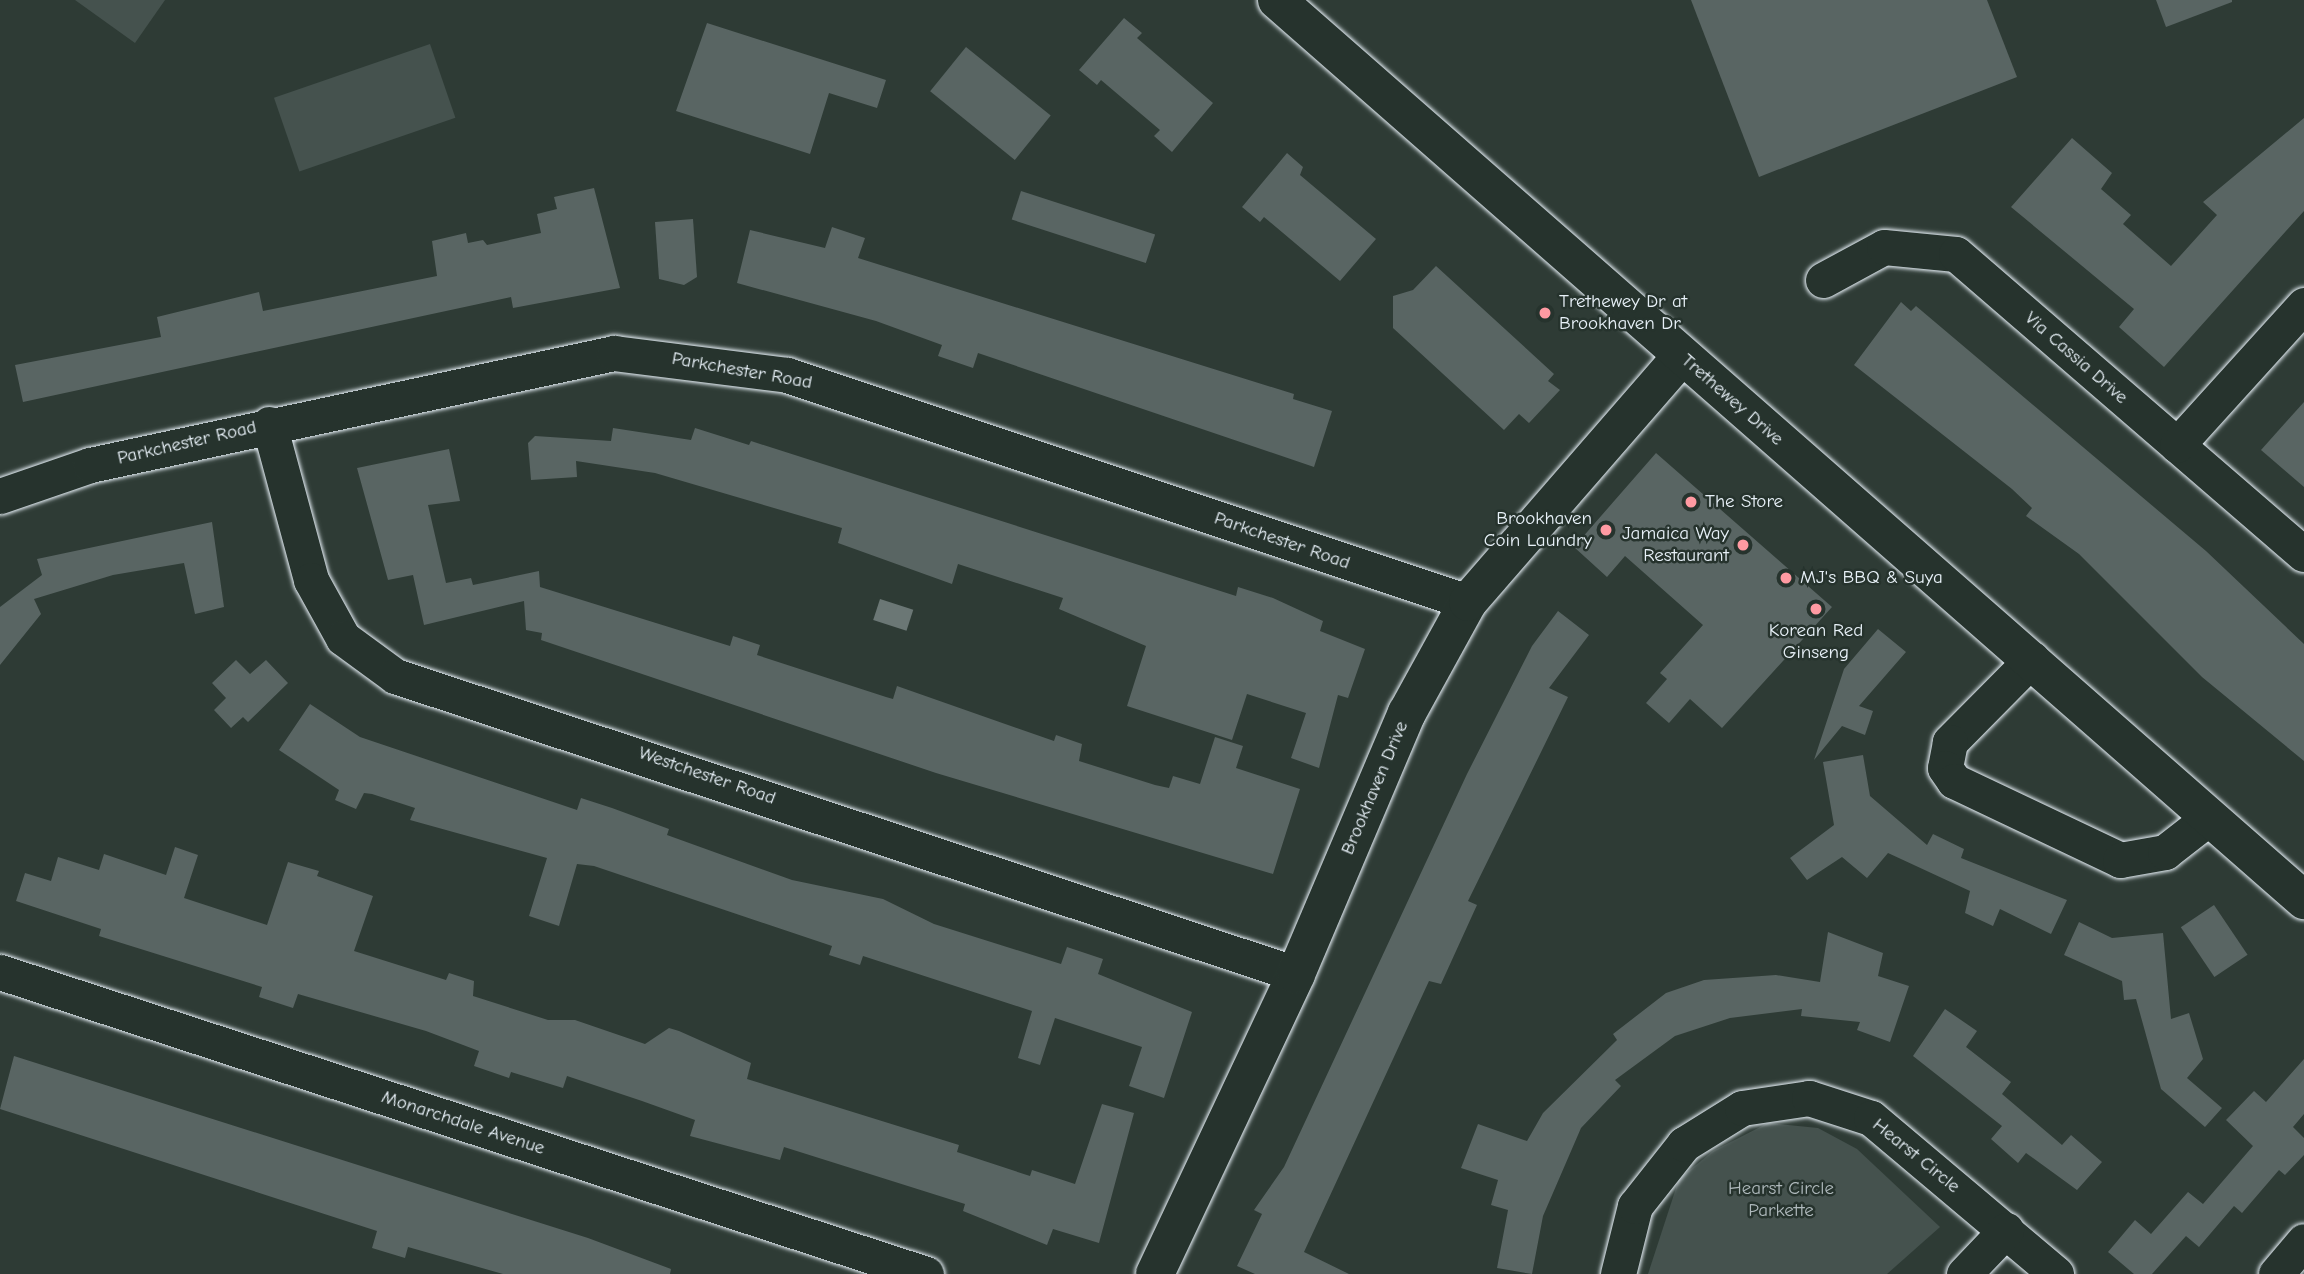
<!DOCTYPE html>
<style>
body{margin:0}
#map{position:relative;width:2304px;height:1274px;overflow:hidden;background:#2e3b35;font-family:"Comic Neue",sans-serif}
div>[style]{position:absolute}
.green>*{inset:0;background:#45524e;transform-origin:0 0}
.water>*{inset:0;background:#6b7775;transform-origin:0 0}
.building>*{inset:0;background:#596563;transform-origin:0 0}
.roads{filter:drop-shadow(0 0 2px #e8f1f8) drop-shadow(0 0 2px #e8f1f8)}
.minor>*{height:35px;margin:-17.5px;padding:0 17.5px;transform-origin:17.5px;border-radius:17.5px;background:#26332d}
.tertiary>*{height:38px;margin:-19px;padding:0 19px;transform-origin:19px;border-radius:19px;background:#26332d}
.secondary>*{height:38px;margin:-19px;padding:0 19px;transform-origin:19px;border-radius:19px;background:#26332d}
.dots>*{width:19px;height:19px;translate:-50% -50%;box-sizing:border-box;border:4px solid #26332d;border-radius:50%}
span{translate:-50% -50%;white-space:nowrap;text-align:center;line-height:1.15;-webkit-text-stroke:5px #26332d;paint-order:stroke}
.poi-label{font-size:19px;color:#e8f1f8}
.left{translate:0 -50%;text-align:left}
.right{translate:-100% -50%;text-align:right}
.street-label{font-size:19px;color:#e8f1f8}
.park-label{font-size:19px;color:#afb9bc}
</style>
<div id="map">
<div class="green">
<i style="clip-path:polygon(75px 0,165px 0,135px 43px)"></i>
<i style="left:430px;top:44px;width:78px;height:165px;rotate:71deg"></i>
<i style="clip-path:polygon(1768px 1123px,1818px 1128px,1857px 1149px,1940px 1227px,1887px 1274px,1648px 1274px,1679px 1179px,1713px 1151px)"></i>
</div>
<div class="water">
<i style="left:880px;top:599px;width:35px;height:22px;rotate:18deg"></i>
</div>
<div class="building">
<i style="clip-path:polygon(1691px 0,1987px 0,2017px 77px,1759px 177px)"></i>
<i style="clip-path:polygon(2156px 0,2232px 0,2232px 2px,2166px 27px)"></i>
<i style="clip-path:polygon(1124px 18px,1142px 33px,1137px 38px,1213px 103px,1172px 152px,1154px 136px,1160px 130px,1101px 80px,1097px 85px,1079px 70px)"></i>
<i style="clip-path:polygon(707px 23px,886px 80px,877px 108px,829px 93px,810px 154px,676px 111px)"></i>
<i style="left:966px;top:47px;width:109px;height:57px;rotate:39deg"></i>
<i style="clip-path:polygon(2304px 118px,2304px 211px,2164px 367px,2119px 327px,2134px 309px,2011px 207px,2072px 138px,2112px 173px,2101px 189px,2131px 215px,2123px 224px,2171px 266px,2217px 215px,2203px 202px)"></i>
<i style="clip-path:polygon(1287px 153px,1303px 167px,1300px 175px,1376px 239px,1340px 281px,1264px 217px,1260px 222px,1242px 207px)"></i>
<i style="clip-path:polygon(594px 188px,620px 288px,513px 308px,511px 297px,23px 402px,15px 365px,161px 337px,157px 317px,259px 292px,263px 311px,437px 276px,432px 241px,466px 233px,468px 243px,483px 240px,487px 245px,541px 233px,537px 214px,557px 209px,554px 197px)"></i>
<i style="left:1021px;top:191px;width:141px;height:30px;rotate:18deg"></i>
<i style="clip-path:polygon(693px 219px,697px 277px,684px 285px,659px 279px,655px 222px)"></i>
<i style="clip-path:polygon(832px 227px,865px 238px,858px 258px,1294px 394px,1293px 399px,1332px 411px,1314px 467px,978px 353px,973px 368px,938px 356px,942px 345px,876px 321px,737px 283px,750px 230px,825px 248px)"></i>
<i style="clip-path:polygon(1436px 266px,1554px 374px,1548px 381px,1560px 390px,1529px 423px,1519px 414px,1504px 430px,1393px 328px,1393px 296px,1413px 290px)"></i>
<i style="clip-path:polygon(1901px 302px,1911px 311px,1916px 306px,2206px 551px,2304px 644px,2304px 761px,2202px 677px,2079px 554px,2026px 516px,2032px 508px,2012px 489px,1854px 365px)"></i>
<i style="clip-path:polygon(2304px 402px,2304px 487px,2261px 450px)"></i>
<i style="clip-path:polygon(613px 428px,691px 440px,695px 428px,749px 445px,751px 441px,1236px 596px,1238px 587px,1273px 598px,1323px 621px,1320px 631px,1365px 649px,1348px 698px,1338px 695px,1319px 768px,1291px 758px,1306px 713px,1247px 694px,1232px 740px,1127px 706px,1146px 646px,1059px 609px,1063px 598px,958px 564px,952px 584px,838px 543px,842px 528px,655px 473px,576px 461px,577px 477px,531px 480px,528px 443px,535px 436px,611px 441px)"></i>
<i style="clip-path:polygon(449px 449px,460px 501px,428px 505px,446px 583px,471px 578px,473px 585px,539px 571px,540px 587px,730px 646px,733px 636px,760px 645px,757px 655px,886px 697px,893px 699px,897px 686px,1054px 741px,1056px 735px,1082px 744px,1079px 761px,1155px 785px,1169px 788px,1173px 776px,1200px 784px,1215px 737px,1243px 746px,1236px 768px,1300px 789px,1273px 874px,936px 773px,541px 640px,542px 633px,526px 630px,524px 601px,424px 625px,413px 575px,388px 580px,357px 468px)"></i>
<i style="clip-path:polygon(1656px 453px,1832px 607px,1722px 728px,1690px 699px,1669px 723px,1646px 703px,1667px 679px,1660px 673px,1703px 625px,1625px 556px,1607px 577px,1574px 547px)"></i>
<i style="clip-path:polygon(212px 522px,224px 607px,195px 614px,184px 563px,113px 575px,34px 599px,41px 614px,0 665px,0 607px,42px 575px,37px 559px)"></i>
<i style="clip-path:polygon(1558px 611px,1589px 635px,1549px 688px,1568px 697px,1468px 901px,1477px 905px,1441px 984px,1429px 981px,1304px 1252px,1349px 1274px,1255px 1274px,1237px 1266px,1262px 1214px,1254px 1210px,1284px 1167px,1467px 774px,1532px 646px)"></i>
<i style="clip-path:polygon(1878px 629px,1906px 652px,1859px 706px,1873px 711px,1865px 735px,1842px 726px,1814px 760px,1844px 669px)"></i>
<i style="clip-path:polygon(236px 660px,250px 674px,266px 660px,288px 683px,248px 722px,243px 717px,231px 728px,214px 710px,226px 698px,212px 683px)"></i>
<i style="clip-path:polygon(310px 704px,360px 737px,577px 810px,581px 798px,612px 808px,669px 829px,667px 835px,792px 880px,883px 899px,934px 924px,1061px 964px,1067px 947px,1103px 959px,1098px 974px,1192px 1012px,1164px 1098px,1129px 1086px,1142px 1047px,1055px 1018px,1040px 1065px,1018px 1058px,1032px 1011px,863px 956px,860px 965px,829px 955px,832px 946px,594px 866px,577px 864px,559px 926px,529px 916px,547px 858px,410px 820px,415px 808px,372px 794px,364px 793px,356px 809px,335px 800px,339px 790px,279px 750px)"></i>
<i style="clip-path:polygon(1863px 755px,1870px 796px,1927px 845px,1933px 834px,1964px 849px,1961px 858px,2067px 900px,2051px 934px,2000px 909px,1993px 926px,1965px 913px,1970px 891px,1888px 853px,1867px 878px,1842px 857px,1807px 880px,1790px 858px,1834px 825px,1823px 762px)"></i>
<i style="clip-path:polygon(175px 847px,198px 855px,184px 898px,267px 925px,288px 862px,319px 871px,317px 876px,373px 896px,354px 951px,446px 980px,449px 973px,474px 981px,473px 996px,548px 1020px,575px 1020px,645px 1044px,669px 1028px,679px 1031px,751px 1063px,747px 1079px,959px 1145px,957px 1152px,1030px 1176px,1032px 1170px,1075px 1184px,1102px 1104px,1134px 1113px,1099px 1243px,1053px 1229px,1047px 1245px,963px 1211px,965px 1204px,784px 1147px,780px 1160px,690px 1136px,695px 1120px,642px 1101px,567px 1076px,563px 1088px,511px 1072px,509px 1078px,474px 1066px,479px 1051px,426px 1031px,298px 994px,293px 1008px,259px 997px,262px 987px,99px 936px,101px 929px,16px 901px,25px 873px,51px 881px,58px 857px,99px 870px,104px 854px,166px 875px)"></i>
<i style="left:2214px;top:905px;width:60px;height:40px;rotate:56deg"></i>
<i style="clip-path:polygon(2079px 922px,2112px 938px,2163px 933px,2171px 1019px,2189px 1013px,2203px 1059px,2187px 1078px,2222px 1108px,2205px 1127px,2161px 1089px,2136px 999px,2124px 1000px,2122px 981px,2064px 955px)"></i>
<i style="clip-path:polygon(1828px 932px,1883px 953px,1878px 976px,1909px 986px,1890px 1042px,1857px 1030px,1860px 1022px,1801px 1016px,1802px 1009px,1730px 1018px,1675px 1036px,1615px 1080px,1621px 1086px,1581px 1128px,1543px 1216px,1532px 1274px,1497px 1268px,1508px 1210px,1491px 1205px,1498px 1180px,1461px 1168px,1478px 1124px,1527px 1141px,1543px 1113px,1617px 1040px,1613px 1034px,1666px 993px,1704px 980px,1776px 975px,1820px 982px)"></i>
<i style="clip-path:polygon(1945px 1009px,1977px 1031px,1966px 1047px,2011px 1082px,2002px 1094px,2062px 1145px,2071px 1135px,2102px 1162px,2077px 1190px,2026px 1153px,2018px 1163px,1991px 1139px,2002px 1126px,1913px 1056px)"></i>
<i style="clip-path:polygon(14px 1056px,588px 1238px,671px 1269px,670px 1274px,503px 1274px,408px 1247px,405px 1258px,372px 1248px,377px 1231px,0 1109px)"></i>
<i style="clip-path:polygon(2304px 1059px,2304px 1114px,2293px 1127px,2304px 1138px,2304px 1155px,2285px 1175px,2279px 1170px,2242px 1213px,2234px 1206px,2199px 1247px,2186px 1236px,2152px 1274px,2134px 1274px,2108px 1252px,2135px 1220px,2151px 1234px,2188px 1192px,2203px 1204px,2253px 1146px,2226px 1120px,2254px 1091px,2266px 1102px)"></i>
</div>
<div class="roads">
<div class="minor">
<i style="left:1823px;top:280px;width:69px;rotate:-28.4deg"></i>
<i style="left:1884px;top:247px;width:72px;rotate:5.6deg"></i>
<i style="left:1956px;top:254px;width:459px;rotate:40.8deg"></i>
<i style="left:269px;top:424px;width:162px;rotate:74.9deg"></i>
<i style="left:311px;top:580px;width:66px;rotate:61.1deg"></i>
<i style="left:343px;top:638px;width:64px;rotate:36.2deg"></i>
<i style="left:395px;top:676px;width:949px;rotate:18.3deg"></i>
<i style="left:2177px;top:445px;width:189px;rotate:-47.8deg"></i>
<i style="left:0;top:496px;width:95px;rotate:-19deg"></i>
<i style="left:90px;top:465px;width:536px;rotate:-12.06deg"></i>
<i style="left:614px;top:353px;width:174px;rotate:7.2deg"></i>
<i style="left:787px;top:375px;width:718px;rotate:18.43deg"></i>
<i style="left:2032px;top:659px;width:117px;rotate:134.7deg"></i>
<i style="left:1950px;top:742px;width:26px;rotate:101deg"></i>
<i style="left:1945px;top:768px;width:16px;rotate:55deg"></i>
<i style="left:1954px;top:781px;width:184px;rotate:25.4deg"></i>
<i style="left:2120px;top:860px;width:46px;rotate:-10.1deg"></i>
<i style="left:2165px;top:852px;width:57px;rotate:-37.9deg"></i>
<i style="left:0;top:972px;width:974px;rotate:18.06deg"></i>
<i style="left:1618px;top:1274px;width:70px;rotate:-76deg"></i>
<i style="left:1635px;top:1206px;width:79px;rotate:-51.7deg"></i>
<i style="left:1684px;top:1144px;width:68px;rotate:-31.8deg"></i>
<i style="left:1742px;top:1108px;width:68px;rotate:-8.5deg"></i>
<i style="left:1809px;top:1098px;width:65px;rotate:17.9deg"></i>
<i style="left:1871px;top:1118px;width:242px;rotate:40.1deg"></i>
<i style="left:1964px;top:1274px;width:61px;rotate:-46.3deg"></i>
<i style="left:2276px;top:1274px;width:43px;rotate:-49.7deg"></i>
</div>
<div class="tertiary">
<i style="left:1155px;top:1274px;width:331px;rotate:-64.8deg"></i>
<i style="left:1296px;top:974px;width:284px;rotate:-67deg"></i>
<i style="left:1407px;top:713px;width:127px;rotate:-61.2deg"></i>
<i style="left:1468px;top:602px;width:326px;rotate:-49deg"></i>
</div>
<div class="secondary">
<i style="left:1277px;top:0;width:1366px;rotate:41.23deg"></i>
</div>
</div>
<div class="dots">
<i style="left:1545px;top:313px;background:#ff9aa2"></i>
<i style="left:1691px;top:502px;background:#ff9aa2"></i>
<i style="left:1606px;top:530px;background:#ff9aa2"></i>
<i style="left:1743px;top:545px;background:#ff9aa2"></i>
<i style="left:1786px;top:578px;background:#ff9aa2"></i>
<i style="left:1816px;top:609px;background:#ff9aa2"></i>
</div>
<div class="poi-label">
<span class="left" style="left:1559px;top:313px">Trethewey Dr at<br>Brookhaven Dr</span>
<span class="left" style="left:1705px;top:502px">The Store</span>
<span class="right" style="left:1592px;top:530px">Brookhaven<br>Coin Laundry</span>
<span class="right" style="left:1729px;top:545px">Jamaica Way<br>Restaurant</span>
<span class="left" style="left:1800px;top:578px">MJ's BBQ &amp; Suya</span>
<span style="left:1816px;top:642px">Korean Red<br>Ginseng</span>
</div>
<div class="street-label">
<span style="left:2076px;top:358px;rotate:41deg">Via Cassia Drive</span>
<span style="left:742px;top:371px;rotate:10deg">Parkchester Road</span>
<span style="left:1732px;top:400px;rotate:41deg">Trethewey Drive</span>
<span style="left:187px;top:443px;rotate:-13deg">Parkchester Road</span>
<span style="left:1282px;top:541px;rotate:19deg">Parkchester Road</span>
<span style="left:707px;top:776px;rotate:19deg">Westchester Road</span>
<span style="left:1375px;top:788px;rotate:-67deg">Brookhaven Drive</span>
<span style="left:463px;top:1123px;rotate:18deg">Monarchdale Avenue</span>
<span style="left:1916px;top:1156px;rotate:39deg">Hearst Circle</span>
</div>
<div class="park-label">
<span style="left:1781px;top:1200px">Hearst Circle<br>Parkette</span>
</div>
</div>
